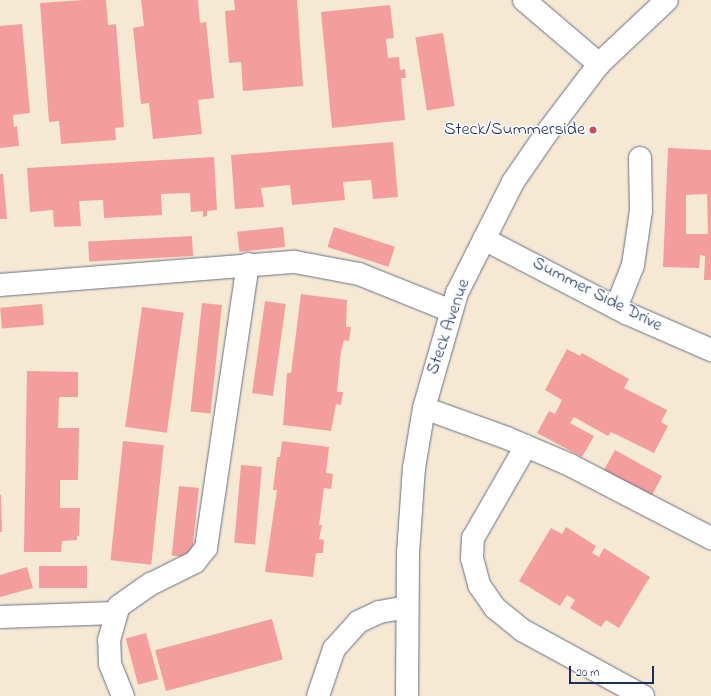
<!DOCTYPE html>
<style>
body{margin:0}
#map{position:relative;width:711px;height:696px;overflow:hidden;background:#f5e9d4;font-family:"Indie Flower",sans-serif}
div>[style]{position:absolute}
.building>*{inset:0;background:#f39e9d;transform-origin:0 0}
.roads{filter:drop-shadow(0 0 1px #677087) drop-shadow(0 0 1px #677087)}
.minor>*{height:22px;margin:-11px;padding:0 11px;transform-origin:11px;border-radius:11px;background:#fff}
.dots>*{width:11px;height:11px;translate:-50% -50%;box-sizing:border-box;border:2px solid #fff;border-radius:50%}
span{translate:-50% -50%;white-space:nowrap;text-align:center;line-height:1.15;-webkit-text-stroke:3px #fff;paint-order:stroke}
.poi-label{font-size:18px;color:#1b2f5e}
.right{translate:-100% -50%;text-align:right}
.street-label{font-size:18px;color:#1b2f5e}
.scale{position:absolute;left:569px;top:666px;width:85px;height:18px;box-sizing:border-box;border:2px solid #1b2f5e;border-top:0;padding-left:5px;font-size:12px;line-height:14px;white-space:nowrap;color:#1b2f5e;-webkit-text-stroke:3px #fff;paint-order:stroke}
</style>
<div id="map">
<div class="building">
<i style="clip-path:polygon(84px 0,106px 0,108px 25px,116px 24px,124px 127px,115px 128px,116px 140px,61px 144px,59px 121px,49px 122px,40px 3px)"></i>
<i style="clip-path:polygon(141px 0,198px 0,200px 23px,206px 22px,214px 98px,198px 100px,202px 134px,153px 139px,149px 103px,141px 104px,133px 28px,144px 26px)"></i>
<i style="clip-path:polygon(234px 0,297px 0,303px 86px,243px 91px,241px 62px,229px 63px,225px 11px,235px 10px)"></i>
<i style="clip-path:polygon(390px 5px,394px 38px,386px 39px,388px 58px,399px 57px,400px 70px,405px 69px,406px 78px,401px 78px,405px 120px,332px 128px,321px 12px)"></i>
<i style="clip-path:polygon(22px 24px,30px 113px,13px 115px,14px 127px,17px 126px,19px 146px,0 148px,0 26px)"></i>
<i style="left:443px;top:33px;width:74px;height:28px;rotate:81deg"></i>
<i style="clip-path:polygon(393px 142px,398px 197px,373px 199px,371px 180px,343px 182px,345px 200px,292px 205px,290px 185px,261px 188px,264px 207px,235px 209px,231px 155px)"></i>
<i style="clip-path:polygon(evenodd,668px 148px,711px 150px,711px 280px,704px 280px,705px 256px,700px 255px,699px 268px,663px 267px,668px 148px,707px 194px,708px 234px,686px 234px,686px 195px,707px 194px)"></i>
<i style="clip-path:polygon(214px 157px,217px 210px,207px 211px,207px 216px,203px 217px,203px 211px,191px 212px,190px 193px,161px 194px,162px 215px,104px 218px,103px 200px,79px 201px,81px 226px,54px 227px,53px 210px,30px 212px,27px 168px)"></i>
<i style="clip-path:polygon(0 174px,3px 174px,7px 219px,0 219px)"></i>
<i style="left:283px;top:227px;width:20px;height:46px;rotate:84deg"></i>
<i style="left:334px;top:227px;width:64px;height:21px;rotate:18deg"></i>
<i style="left:192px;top:236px;width:20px;height:104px;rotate:87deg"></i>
<i style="clip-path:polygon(301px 294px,347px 300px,346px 327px,351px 327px,349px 341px,344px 340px,341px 352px,337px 392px,343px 392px,341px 405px,336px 404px,331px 431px,283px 425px,287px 373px,291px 373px)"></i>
<i style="left:265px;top:301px;width:21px;height:93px;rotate:8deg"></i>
<i style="left:202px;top:303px;width:20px;height:109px;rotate:6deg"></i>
<i style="left:42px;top:304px;width:21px;height:42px;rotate:85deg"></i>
<i style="left:142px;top:307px;width:42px;height:121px;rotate:8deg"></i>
<i style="clip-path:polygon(567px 349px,580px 356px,582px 353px,629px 379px,624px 388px,667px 410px,661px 422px,668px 426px,654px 453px,611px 432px,608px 436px,574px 417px,570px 423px,594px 436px,582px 457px,537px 433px,549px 411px,555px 414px,562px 400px,545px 390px)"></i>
<i style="clip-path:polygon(27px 371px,78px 372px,78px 397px,59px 397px,58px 428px,79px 428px,78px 480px,60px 480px,60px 508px,80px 508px,79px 536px,77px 536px,77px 540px,62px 541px,61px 552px,24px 552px)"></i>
<i style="left:123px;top:441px;width:41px;height:120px;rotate:6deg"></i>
<i style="clip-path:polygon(282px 441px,329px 447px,326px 473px,333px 474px,331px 489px,324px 488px,319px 525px,322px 525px,319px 539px,324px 540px,323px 553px,316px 553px,313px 577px,265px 572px,277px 490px,273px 490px,277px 457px,280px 457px)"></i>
<i style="left:615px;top:450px;width:54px;height:24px;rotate:29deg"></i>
<i style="left:241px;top:465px;width:21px;height:78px;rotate:5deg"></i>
<i style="left:179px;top:486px;width:20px;height:70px;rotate:6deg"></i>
<i style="clip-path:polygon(0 495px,1px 495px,2px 532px,0 532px)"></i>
<i style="clip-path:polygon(566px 527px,596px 546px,592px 553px,599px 557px,604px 548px,650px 577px,619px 628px,606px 620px,601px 627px,570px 608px,575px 600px,567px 595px,560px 606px,519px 581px,551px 528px,562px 534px)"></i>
<i style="left:39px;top:566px;width:48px;height:22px"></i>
<i style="clip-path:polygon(27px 567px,33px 588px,0 597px,0 575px)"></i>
<i style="left:272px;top:619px;width:42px;height:121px;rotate:75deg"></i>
<i style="left:146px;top:633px;width:48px;height:21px;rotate:75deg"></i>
</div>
<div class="roads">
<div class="minor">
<i style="left:524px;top:0;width:99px;rotate:40.5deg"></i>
<i style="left:484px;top:239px;width:160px;rotate:27.5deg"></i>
<i style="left:626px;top:313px;width:93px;rotate:23.5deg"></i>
<i style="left:0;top:285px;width:296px;rotate:-4.5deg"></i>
<i style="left:295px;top:262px;width:65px;rotate:10.6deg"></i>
<i style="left:359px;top:274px;width:99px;rotate:21.9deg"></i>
<i style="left:616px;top:308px;width:46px;rotate:-68.4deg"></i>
<i style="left:633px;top:265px;width:55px;rotate:-81.6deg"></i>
<i style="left:641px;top:211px;width:53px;rotate:-91.1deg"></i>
<i style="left:424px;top:408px;width:88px;rotate:19.9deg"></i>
<i style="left:507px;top:438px;width:69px;rotate:23.2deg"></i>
<i style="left:570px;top:465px;width:159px;rotate:27.4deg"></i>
<i style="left:526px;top:446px;width:106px;rotate:119.9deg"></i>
<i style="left:473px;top:538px;width:20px;rotate:93deg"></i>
<i style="left:472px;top:558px;width:28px;rotate:75deg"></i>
<i style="left:479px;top:585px;width:28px;rotate:55deg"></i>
<i style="left:495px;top:608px;width:35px;rotate:39deg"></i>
<i style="left:522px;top:630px;width:138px;rotate:28.6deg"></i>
<i style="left:0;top:617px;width:116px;rotate:-2deg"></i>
<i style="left:123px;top:696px;width:35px;rotate:-112deg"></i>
<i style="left:110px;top:663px;width:23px;rotate:-92deg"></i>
<i style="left:109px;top:640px;width:35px;rotate:-74deg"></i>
<i style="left:119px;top:606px;width:39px;rotate:-35deg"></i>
<i style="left:151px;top:584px;width:49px;rotate:-26.6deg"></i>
<i style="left:195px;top:562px;width:18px;rotate:-52deg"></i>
<i style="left:206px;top:548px;width:287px;rotate:-81.6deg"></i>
<i style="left:318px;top:696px;width:50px;rotate:-71.2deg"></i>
<i style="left:334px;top:649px;width:36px;rotate:-48deg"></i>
<i style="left:358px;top:622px;width:23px;rotate:-25deg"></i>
<i style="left:379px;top:612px;width:27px;rotate:-10deg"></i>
<i style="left:407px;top:696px;width:143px;rotate:-89.6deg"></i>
<i style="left:408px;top:553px;width:85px;rotate:-86deg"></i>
<i style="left:414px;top:468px;width:61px;rotate:-80.5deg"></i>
<i style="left:424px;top:408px;width:120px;rotate:-74deg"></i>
<i style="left:457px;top:293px;width:124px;rotate:-63.2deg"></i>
<i style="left:513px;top:182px;width:58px;rotate:-55.5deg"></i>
<i style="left:546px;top:134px;width:88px;rotate:-52.9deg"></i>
<i style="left:599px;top:64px;width:93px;rotate:-43.3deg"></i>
</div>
</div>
<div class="dots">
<i style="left:593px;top:130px;background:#d1495b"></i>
</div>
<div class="poi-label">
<span class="right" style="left:585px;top:130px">Steck/Summerside</span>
</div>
<div class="street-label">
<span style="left:597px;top:295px;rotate:27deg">Summer Side Drive</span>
<span style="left:449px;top:327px;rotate:-71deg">Steck Avenue</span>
</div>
<div class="scale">20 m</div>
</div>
